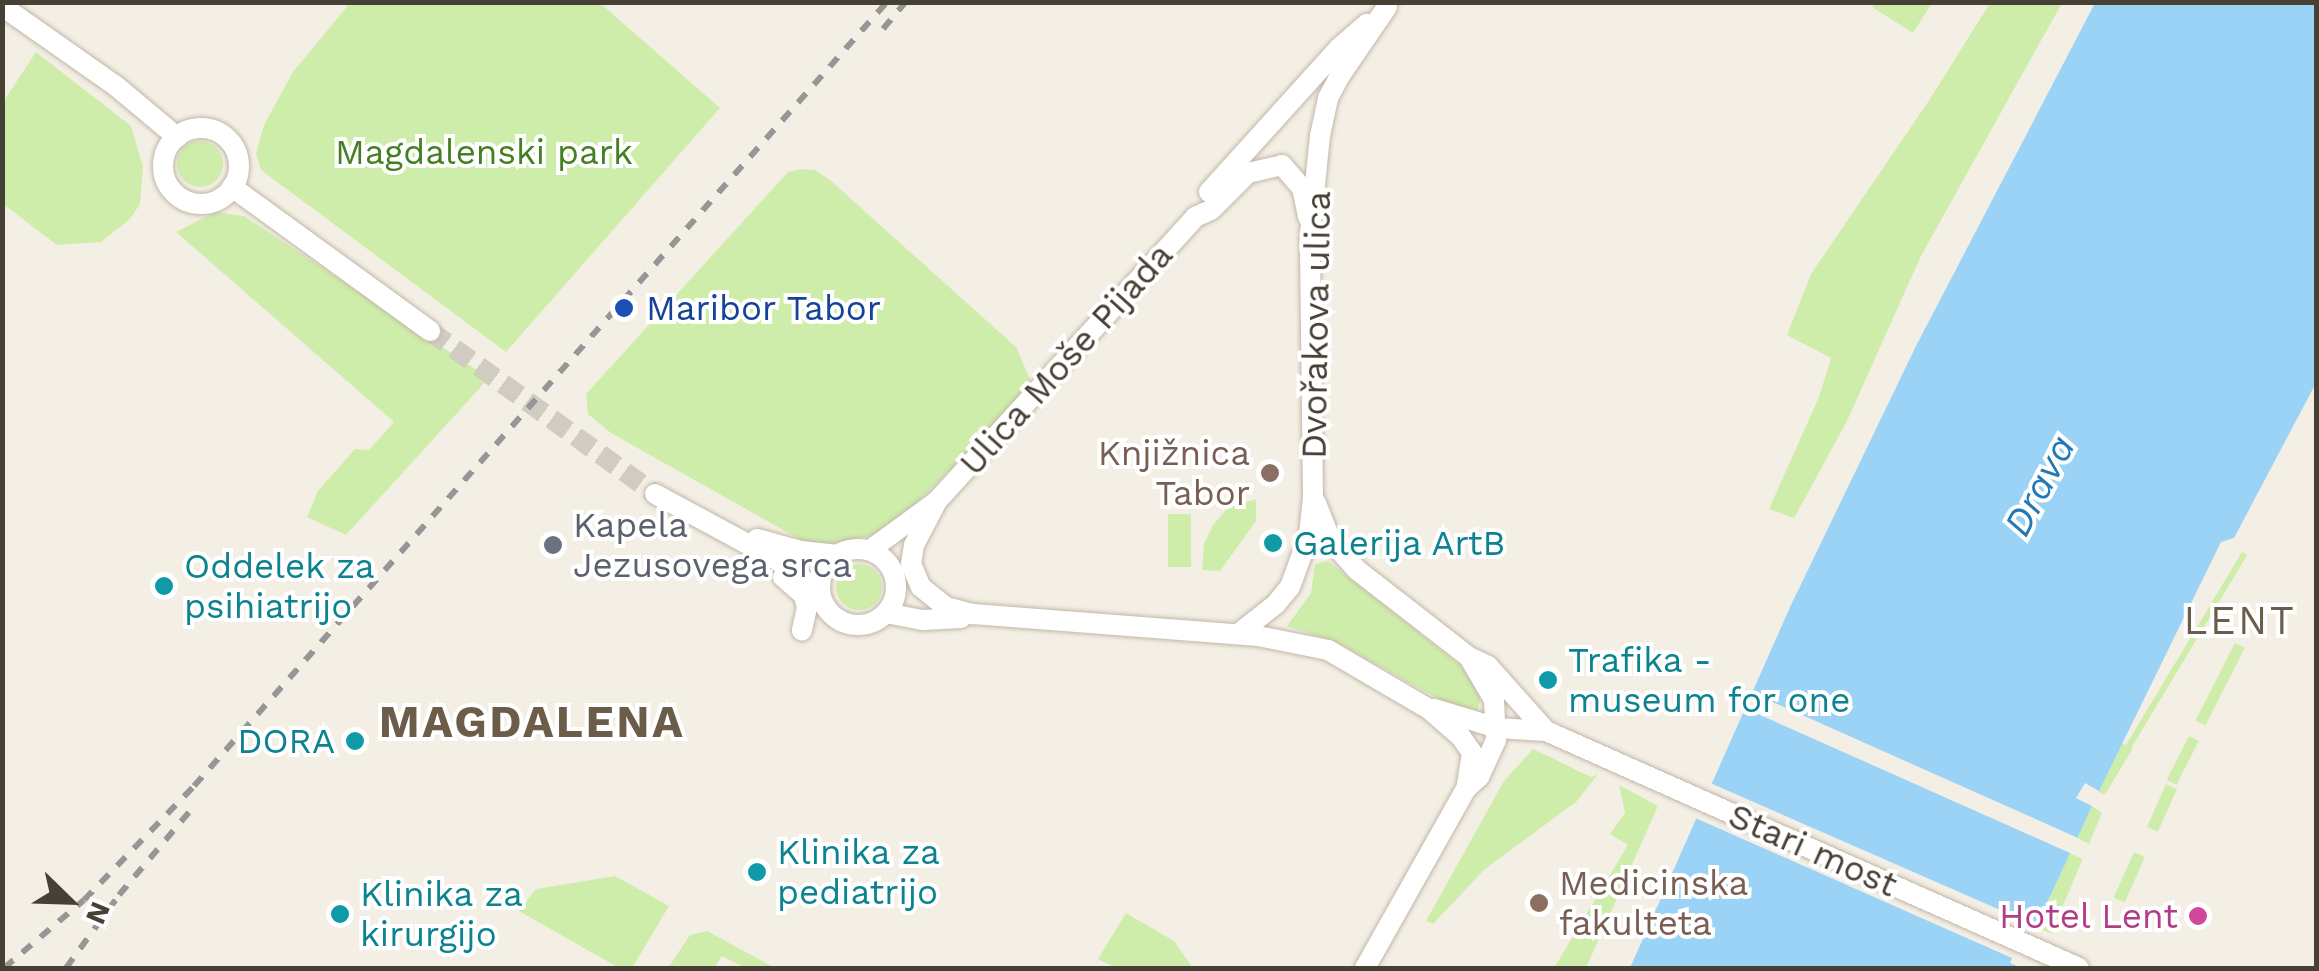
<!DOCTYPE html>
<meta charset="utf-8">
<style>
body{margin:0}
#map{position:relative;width:2319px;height:971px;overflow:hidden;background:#f4efe5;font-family:"Work Sans",sans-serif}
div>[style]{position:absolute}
.green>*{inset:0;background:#cfedaa;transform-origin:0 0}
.round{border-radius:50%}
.water>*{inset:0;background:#9bd3f7}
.pier>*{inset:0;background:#f4efe5;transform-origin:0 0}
.tertiary-tunnel>*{height:20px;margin-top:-10px;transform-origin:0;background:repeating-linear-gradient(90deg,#d1ccc2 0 20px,transparent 0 30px)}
.roads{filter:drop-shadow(0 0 2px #c1b7a7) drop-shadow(0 0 2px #c1b7a7)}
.tertiary>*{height:20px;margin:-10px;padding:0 10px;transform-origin:10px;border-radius:10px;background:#fff}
.tertiary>.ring{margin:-10px;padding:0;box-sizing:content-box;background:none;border:20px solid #fff;border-radius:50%}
.rail>*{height:6px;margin-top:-3px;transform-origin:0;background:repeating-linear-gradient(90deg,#969696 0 12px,transparent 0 24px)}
.dots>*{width:28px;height:28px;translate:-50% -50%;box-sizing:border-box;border:5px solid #fff;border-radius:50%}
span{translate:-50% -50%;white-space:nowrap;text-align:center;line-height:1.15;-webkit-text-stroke:8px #fff;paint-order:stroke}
.park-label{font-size:35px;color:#467f22}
.transit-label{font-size:35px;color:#164399}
.left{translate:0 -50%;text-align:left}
.street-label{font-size:35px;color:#474034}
.education-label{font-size:35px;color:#785e54}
.right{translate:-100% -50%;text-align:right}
.worship-label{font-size:35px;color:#5b616d}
.culture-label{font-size:35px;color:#0d838f}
.hotel-label{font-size:35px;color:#b23c85}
.water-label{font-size:38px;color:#2279b5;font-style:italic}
.quarter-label{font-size:40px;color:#6b5d4a;letter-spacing:2.5px}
.district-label{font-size:45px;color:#6b5d4a;font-weight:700;letter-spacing:2.5px}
.frame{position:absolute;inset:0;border:5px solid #474034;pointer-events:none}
.north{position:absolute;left:20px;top:851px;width:100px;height:100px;-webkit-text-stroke:8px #fff;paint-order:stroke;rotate:113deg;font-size:28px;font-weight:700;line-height:40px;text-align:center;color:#474034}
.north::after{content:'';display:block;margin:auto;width:35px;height:45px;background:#474034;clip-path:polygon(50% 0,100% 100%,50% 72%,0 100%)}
</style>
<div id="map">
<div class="green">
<i style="clip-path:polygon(351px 2px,600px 3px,720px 108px,506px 352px,261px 170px,256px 153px,264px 125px,293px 72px)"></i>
<i style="clip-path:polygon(1875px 2px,1932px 2px,1932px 3px,1913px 33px,1872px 7px)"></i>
<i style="clip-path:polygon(1990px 3px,2062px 3px,1921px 256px,1847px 421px,1794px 518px,1769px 509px,1819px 397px,1831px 358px,1787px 335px,1811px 274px,1930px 99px)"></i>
<i style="clip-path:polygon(36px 52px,131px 126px,143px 167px,140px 204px,130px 219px,101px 242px,57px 245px,3px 204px,3px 102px)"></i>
<i class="round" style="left:177px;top:141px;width:46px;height:46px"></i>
<i style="clip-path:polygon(801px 169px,815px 170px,830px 180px,1016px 347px,1033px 386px,895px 525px,870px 536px,830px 544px,808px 544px,611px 433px,588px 414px,586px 394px,788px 172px)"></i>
<i style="clip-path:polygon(215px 212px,244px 216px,489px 378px,346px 535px,307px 517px,318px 491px,355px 449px,369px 450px,394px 422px,176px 232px)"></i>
<i style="clip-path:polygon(1256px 499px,1256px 521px,1220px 571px,1202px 570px,1204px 544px,1213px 525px,1228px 508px)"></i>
<i style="left:1168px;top:514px;width:23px;height:53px"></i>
<i style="left:2242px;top:552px;width:6px;height:279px;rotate:31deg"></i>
<i style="clip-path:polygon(1328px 561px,1462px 667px,1481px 694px,1478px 710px,1449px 705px,1338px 643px,1287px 626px,1311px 593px,1315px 564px)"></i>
<i class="round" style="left:836px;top:564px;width:46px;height:46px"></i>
<i style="left:2235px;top:643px;width:11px;height:87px;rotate:27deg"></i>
<i style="left:2189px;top:736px;width:11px;height:49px;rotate:27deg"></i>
<i style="left:2122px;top:743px;width:12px;height:53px;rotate:31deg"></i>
<i style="clip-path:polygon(1533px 749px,1591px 777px,1598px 774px,1576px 802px,1485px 869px,1433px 924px,1426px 921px,1504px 781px)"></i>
<i style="left:2166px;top:784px;width:12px;height:47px;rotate:24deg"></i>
<i style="clip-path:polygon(1619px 785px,1658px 806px,1586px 968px,1554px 968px,1628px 845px,1610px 834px,1625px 813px)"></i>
<i style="clip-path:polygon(2092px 806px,2102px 813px,2089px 844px,2076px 838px)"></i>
<i style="left:2134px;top:852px;width:12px;height:50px;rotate:24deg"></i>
<i style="left:2069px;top:853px;width:15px;height:81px;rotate:23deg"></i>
<i style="clip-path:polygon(615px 876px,669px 906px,632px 968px,619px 968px,519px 911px,536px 889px)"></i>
<i style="clip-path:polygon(1126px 913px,1174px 941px,1193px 968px,1116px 968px,1098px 959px)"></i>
<i style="clip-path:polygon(707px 931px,775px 968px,745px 968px,722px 956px,714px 968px,668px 968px,690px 935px)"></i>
</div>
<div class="water">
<i style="clip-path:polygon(2095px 3px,2316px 3px,2316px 383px,2234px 538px,2221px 542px,2099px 791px,2085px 783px,2076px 798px,2092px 806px,2017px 968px,1630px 968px,1791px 605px,1916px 346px)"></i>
</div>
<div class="pier">
<i style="left:1748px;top:691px;width:365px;height:17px;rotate:24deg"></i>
<i style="clip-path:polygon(1708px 782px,2039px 927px,2025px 964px,2021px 968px,2010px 963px,2012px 958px,1693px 817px)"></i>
</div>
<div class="tertiary-tunnel">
<i style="left:430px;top:331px;width:278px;rotate:35.9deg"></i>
</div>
<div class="roads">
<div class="tertiary">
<i style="left:2px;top:6px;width:139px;rotate:35.1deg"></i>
<i style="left:116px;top:86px;width:80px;rotate:39.9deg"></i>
<i class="ring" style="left:163px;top:128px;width:56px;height:56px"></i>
<i style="left:232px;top:187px;width:245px;rotate:36deg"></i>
<i style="left:1209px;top:192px;width:194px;rotate:-47.9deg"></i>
<i style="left:1339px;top:48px;width:37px;rotate:-41deg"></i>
<i style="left:655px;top:494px;width:139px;rotate:28.4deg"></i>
<i style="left:777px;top:560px;width:54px;rotate:36.7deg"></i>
<i style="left:937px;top:501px;width:50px;rotate:117.6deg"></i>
<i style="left:914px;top:545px;width:19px;rotate:99deg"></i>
<i style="left:911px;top:564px;width:25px;rotate:67deg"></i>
<i style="left:921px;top:587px;width:32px;rotate:39deg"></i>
<i style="left:946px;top:607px;width:28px;rotate:15deg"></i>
<i style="left:973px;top:614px;width:286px;rotate:4.4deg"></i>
<i style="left:1258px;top:636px;width:71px;rotate:11.3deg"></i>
<i style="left:1328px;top:650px;width:117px;rotate:30.3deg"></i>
<i style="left:1429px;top:709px;width:43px;rotate:41.2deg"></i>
<i style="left:1461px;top:737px;width:19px;rotate:55deg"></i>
<i style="left:1472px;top:753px;width:36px;rotate:99deg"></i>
<i style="left:1316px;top:503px;width:41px;rotate:68.5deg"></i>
<i style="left:1331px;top:541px;width:39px;rotate:48deg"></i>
<i style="left:1357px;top:570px;width:142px;rotate:37.8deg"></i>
<i style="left:1469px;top:657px;width:21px;rotate:25deg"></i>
<i style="left:1488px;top:666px;width:87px;rotate:48.3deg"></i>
<i style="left:757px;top:539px;width:46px;rotate:15.3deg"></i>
<i style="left:801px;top:551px;width:37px;rotate:6deg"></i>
<i class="ring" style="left:820px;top:549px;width:56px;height:56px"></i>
<i style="left:870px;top:550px;width:83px;rotate:-36.2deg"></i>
<i style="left:937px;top:501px;width:384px;rotate:-47.7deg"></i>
<i style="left:1195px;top:217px;width:17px;rotate:-24deg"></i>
<i style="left:1211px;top:210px;width:52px;rotate:-45deg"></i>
<i style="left:1248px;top:173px;width:35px;rotate:-13deg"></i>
<i style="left:1282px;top:165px;width:30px;rotate:49deg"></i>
<i style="left:1302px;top:188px;width:30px;rotate:78deg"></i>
<i style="left:783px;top:577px;width:28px;rotate:41deg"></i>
<i style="left:804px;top:595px;width:13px;rotate:77deg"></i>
<i style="left:807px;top:608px;width:23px;rotate:103deg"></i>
<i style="left:886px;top:613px;width:38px;rotate:11deg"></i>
<i style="left:923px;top:620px;width:38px;rotate:-3deg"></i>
<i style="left:1238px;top:634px;width:48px;rotate:-38.3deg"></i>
<i style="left:1276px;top:604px;width:22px;rotate:-51deg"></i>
<i style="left:1290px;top:587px;width:55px;rotate:-69.9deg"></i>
<i style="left:1309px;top:535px;width:39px;rotate:-84deg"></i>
<i style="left:1313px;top:496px;width:262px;rotate:-90.7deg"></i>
<i style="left:1310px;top:234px;width:99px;rotate:-84.2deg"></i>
<i style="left:1320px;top:136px;width:39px;rotate:-78deg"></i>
<i style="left:1328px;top:98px;width:24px;rotate:-62deg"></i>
<i style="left:1339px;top:77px;width:85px;rotate:-55.6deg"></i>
<i style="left:1435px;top:709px;width:65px;rotate:17deg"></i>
<i style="left:1497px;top:728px;width:49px;rotate:3.5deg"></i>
<i style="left:1546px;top:731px;width:583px;rotate:23.97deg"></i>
<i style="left:1365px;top:968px;width:206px;rotate:-60.6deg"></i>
<i style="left:1466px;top:789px;width:18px;rotate:-43deg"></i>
<i style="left:1479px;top:777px;width:41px;rotate:-65.3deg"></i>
<i style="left:1496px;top:740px;width:40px;rotate:-92.9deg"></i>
<i style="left:1494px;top:700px;width:50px;rotate:-120.2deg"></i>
</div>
</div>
<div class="rail">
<i style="left:883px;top:29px;width:35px;rotate:-50deg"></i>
<i style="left:4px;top:968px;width:105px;rotate:-40.4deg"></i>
<i style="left:84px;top:900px;width:158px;rotate:-46deg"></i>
<i style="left:194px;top:786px;width:1046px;rotate:-48.53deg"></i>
<i style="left:66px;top:968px;width:90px;rotate:-54deg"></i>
<i style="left:119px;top:895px;width:119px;rotate:-49.8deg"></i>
</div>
<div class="dots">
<i style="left:624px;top:308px;background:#1a4fb4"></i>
<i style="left:1270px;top:473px;background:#8d6e63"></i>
<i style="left:1273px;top:543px;background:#0f9aa8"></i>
<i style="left:553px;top:545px;background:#6b7280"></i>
<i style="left:164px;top:586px;background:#0f9aa8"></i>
<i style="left:1548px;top:680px;background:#0f9aa8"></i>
<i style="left:355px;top:741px;background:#0f9aa8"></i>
<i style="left:757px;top:872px;background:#0f9aa8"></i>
<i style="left:1539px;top:903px;background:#8d6e63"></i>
<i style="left:340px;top:914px;background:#0f9aa8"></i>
<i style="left:2198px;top:916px;background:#d1479c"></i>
</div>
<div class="park-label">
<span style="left:484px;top:152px">Magdalenski park</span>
</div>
<div class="transit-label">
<span class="left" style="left:646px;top:308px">Maribor Tabor</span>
</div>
<div class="street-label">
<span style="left:1316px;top:325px;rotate:-89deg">Dvořakova ulica</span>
<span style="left:1066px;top:359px;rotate:-48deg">Ulica Moše Pijada</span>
<span style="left:1813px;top:850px;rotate:24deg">Stari most</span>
</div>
<div class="education-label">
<span class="right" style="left:1250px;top:473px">Knjižnica<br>Tabor</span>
<span class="left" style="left:1559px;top:903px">Medicinska<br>fakulteta</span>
</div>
<div class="worship-label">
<span class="left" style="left:573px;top:545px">Kapela<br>Jezusovega srca</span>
</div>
<div class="culture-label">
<span class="left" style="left:1293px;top:543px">Galerija ArtB</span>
<span class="left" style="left:184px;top:586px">Oddelek za<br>psihiatrijo</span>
<span class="left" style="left:1568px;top:680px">Trafika -<br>museum for one</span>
<span class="right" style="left:335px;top:741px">DORA</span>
<span class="left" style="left:777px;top:872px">Klinika za<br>pediatrijo</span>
<span class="left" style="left:360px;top:914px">Klinika za<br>kirurgijo</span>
</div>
<div class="hotel-label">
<span class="right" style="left:2178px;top:916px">Hotel Lent</span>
</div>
<div class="water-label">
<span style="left:2040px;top:486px;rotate:-62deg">Drava</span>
</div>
<div class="quarter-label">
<span style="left:2240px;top:621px">LENT</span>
</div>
<div class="district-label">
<span style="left:532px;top:722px">MAGDALENA</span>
</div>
<div class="frame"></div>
<div class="north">N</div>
</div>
